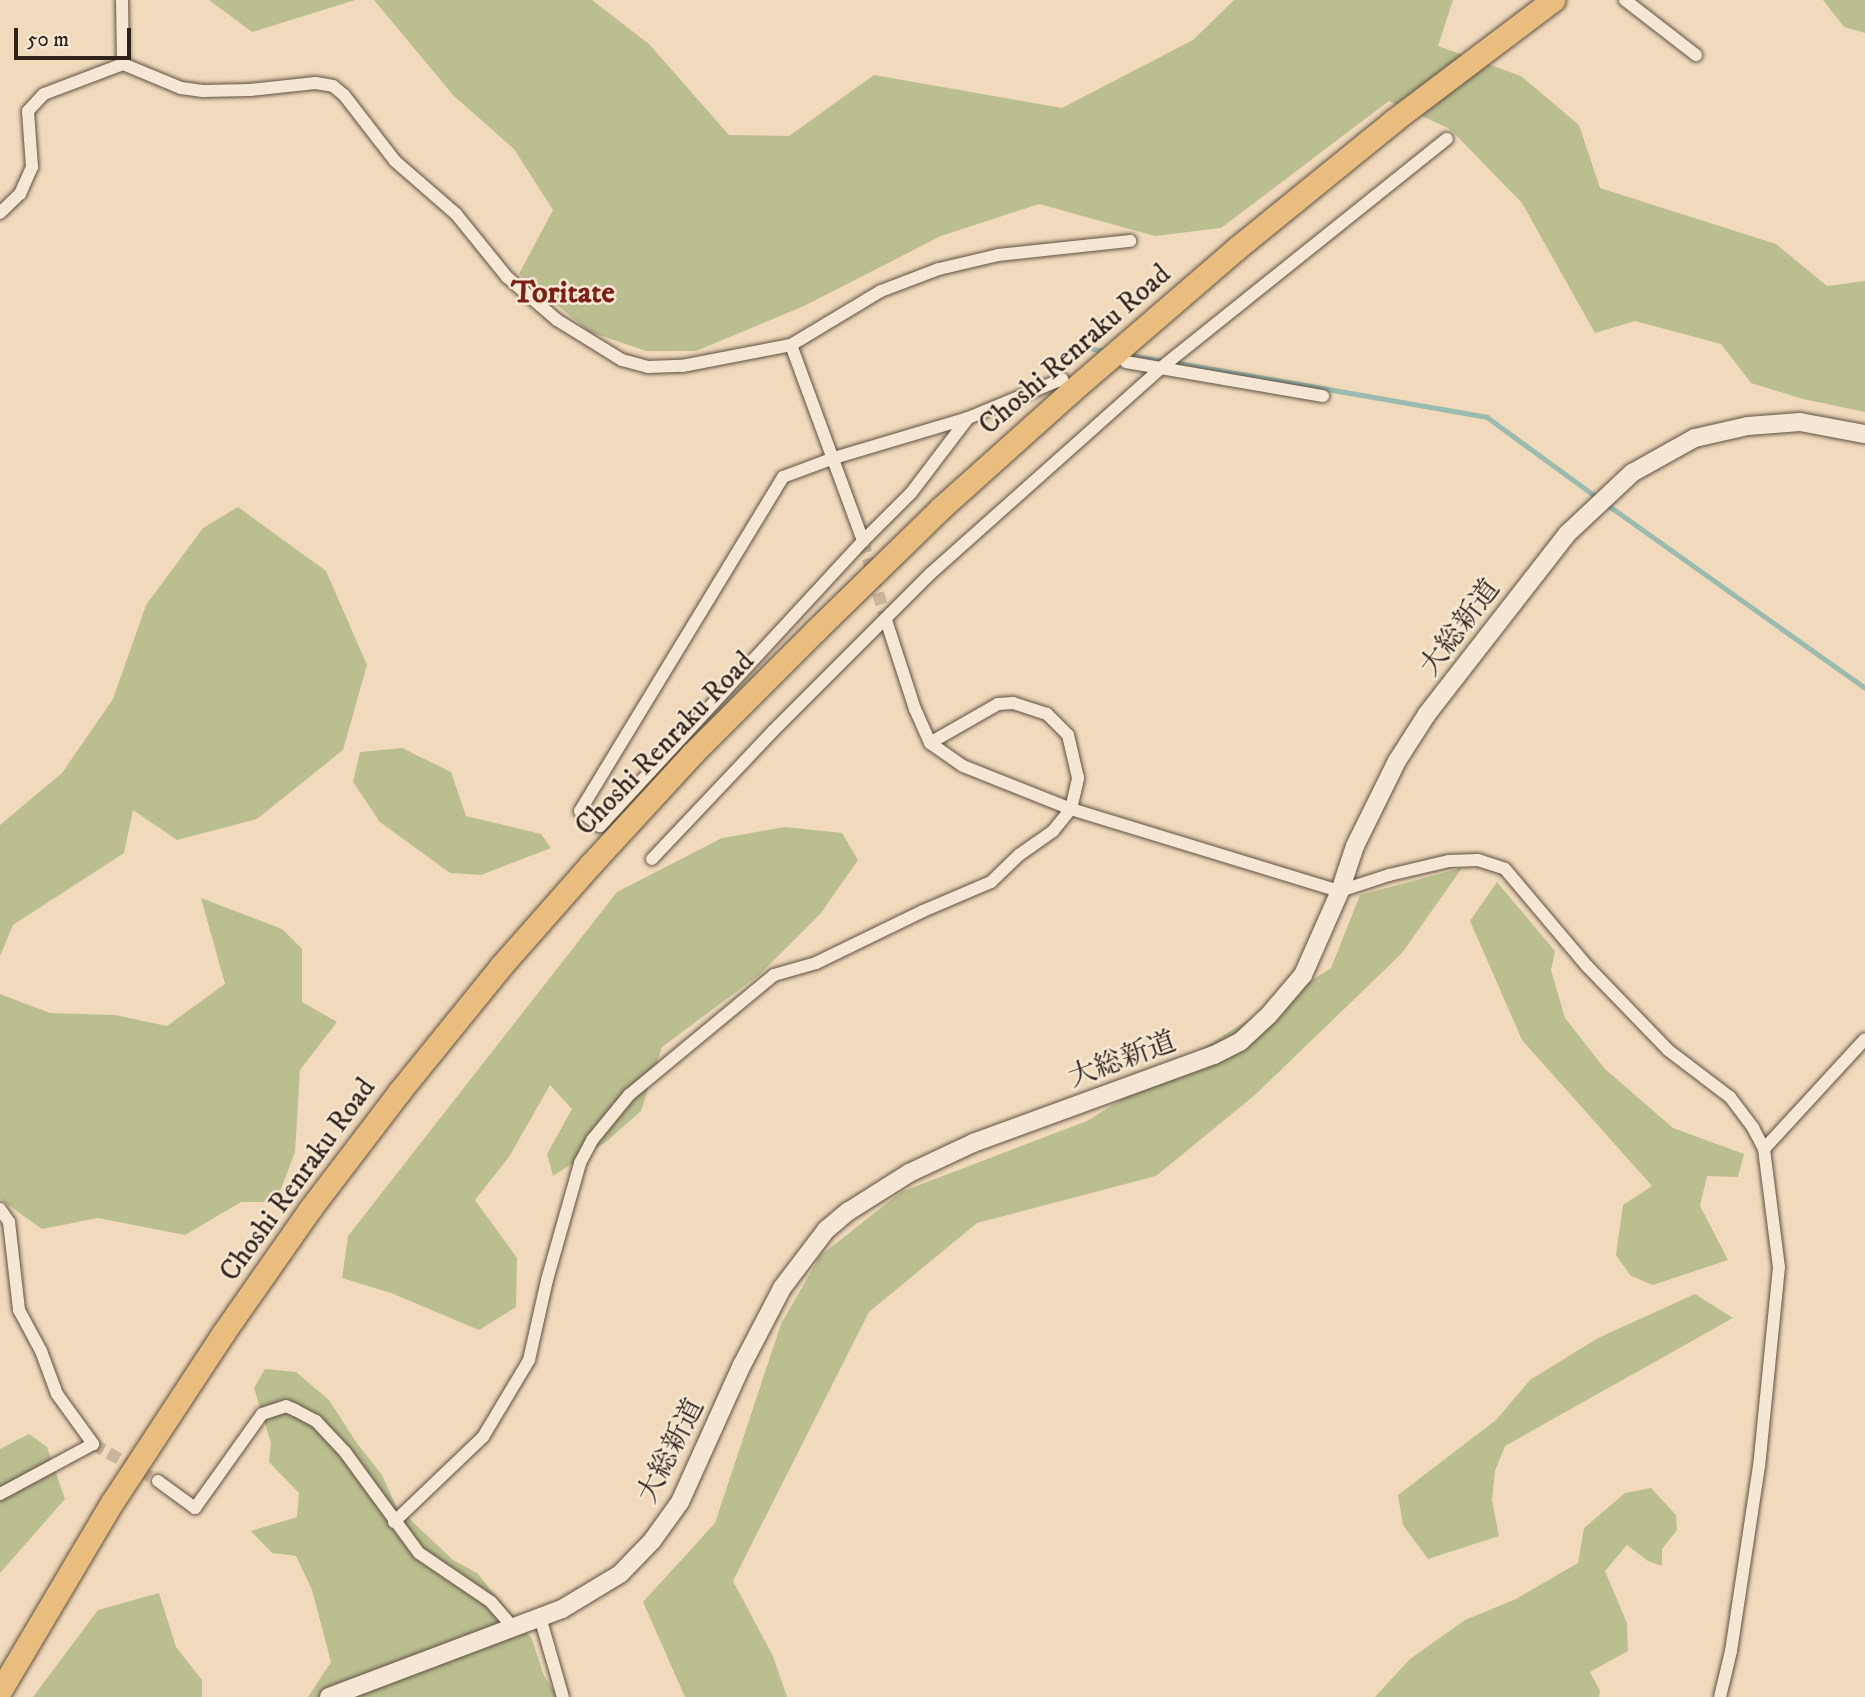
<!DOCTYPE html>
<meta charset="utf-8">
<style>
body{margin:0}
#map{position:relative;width:1865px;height:1697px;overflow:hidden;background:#f0dabb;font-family:"IM FELL DW Pica","Noto Serif JP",serif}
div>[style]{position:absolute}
.green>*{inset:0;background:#bbbf8f}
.stream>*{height:4.5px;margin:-2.25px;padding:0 2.25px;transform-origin:2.25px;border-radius:2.25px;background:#9abbaf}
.street-tunnel>*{height:12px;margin-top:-6px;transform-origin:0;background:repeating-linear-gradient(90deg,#c9b59b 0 12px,transparent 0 18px)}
.roads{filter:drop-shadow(0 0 2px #5f5043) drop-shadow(0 0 2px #5f5043)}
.street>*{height:12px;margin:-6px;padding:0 6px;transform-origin:6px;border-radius:6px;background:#f5e7d3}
.secondary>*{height:18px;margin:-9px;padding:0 9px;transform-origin:9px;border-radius:9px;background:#f5e7d3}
.highway>*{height:23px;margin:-11.5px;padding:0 11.5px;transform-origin:11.5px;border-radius:11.5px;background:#e8bd7e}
span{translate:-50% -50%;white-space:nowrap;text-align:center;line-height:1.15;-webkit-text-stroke:5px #f5e7d3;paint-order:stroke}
.street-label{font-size:28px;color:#2f221b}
.quarter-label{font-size:32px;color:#7a1f14;font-weight:700}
.scale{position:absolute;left:14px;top:28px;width:117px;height:32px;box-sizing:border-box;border:4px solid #2f221b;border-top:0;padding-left:9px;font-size:21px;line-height:24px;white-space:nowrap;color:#2f221b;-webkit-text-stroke:5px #f5e7d3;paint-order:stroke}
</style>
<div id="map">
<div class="green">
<i style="clip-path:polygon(209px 0,355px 0,252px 32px)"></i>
<i style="clip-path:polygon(374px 0,592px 0,649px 44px,729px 135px,789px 136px,874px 75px,1062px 108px,1193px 40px,1234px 0,1453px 0,1438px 46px,1521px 76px,1579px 125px,1600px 188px,1776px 244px,1827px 286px,1865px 281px,1865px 412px,1803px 399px,1751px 383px,1721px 344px,1635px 321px,1595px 333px,1522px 203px,1450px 129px,1389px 101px,1221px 228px,1155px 236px,1039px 204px,941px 236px,804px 306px,696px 351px,646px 351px,590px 332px,519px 274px,553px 210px,514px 149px,453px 95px)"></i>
<i style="clip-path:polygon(1823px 0,1865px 0,1865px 33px,1844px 27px)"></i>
<i style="clip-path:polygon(238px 507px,326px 571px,367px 665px,343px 750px,257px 819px,177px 840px,133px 810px,124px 853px,13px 925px,0 956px,0 825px,62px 773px,113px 699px,146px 605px,203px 528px)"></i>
<i style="clip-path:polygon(402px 748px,451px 772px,466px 816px,541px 834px,551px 848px,481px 875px,450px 873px,380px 822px,353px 782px,360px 752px)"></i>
<i style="clip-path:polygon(785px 827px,842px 833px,858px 860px,821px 913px,759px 975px,662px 1047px,641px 1111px,607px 1141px,553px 1176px,547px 1154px,572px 1109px,550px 1085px,509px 1157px,475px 1200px,517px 1258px,516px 1307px,479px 1330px,391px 1293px,342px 1278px,348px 1236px,617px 892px,722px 838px)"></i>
<i style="clip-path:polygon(1462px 868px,1402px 953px,1255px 1095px,1156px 1176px,977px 1223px,869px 1312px,733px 1581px,773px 1656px,787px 1697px,685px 1697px,643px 1602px,715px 1523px,781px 1324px,820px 1256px,901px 1192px,1087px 1121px,1331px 968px,1360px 895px)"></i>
<i style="clip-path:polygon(1497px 882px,1555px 951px,1551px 970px,1565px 1018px,1605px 1069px,1673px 1128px,1744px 1154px,1738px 1177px,1707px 1176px,1700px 1206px,1728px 1260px,1653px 1285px,1631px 1276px,1616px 1255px,1623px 1205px,1652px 1186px,1522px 1040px,1470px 921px)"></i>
<i style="clip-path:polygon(201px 898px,282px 929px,302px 949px,302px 1002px,337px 1022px,300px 1070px,295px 1152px,276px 1202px,241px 1202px,185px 1235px,98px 1218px,42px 1229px,0 1199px,0 994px,50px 1013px,115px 1015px,167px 1026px,225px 984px)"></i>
<i style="clip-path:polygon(1695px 1294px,1733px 1318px,1505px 1446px,1495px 1471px,1492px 1500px,1499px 1536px,1428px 1559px,1403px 1525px,1398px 1495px,1496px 1420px,1530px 1380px,1598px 1338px)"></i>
<i style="clip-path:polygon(265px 1369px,296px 1372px,329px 1400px,356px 1442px,382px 1475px,396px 1506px,453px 1560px,477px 1573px,532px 1639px,544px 1676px,558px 1697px,308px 1697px,331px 1662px,312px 1590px,296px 1556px,272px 1553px,251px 1531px,297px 1517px,299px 1493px,269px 1462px,271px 1443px,254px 1388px)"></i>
<i style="clip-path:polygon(29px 1434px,47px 1447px,65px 1499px,0 1573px,0 1449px)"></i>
<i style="clip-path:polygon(1651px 1488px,1676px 1515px,1677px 1530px,1662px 1549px,1662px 1566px,1648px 1561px,1627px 1545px,1605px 1571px,1627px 1623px,1628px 1651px,1590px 1672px,1600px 1691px,1599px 1697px,1375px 1697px,1410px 1659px,1465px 1620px,1516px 1599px,1578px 1563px,1584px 1528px,1625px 1493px)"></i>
<i style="clip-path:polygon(159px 1593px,176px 1647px,202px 1680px,202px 1697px,33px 1697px,98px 1610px)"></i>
</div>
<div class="stream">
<i style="left:1093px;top:349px;width:13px;rotate:9deg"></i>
<i style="left:1124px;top:354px;width:41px;rotate:9.9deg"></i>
<i style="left:1173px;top:362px;width:319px;rotate:9.9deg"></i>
<i style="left:1487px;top:417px;width:137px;rotate:36.1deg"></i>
<i style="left:1605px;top:503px;width:319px;rotate:35.4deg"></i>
</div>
<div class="street-tunnel">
<i style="left:863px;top:541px;width:82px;rotate:73.8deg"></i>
<i style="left:93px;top:1444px;width:75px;rotate:29.6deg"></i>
</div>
<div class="roads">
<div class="street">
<i style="left:122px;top:0;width:64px;rotate:89.1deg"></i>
<i style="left:1625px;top:0;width:90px;rotate:37.8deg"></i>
<i style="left:0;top:213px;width:28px;rotate:-44deg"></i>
<i style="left:20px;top:194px;width:30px;rotate:-66deg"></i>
<i style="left:32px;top:167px;width:56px;rotate:-94.1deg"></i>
<i style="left:28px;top:111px;width:23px;rotate:-47deg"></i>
<i style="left:44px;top:94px;width:85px;rotate:-20.8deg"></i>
<i style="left:123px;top:64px;width:63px;rotate:22.5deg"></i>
<i style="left:181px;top:88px;width:22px;rotate:8deg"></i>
<i style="left:203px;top:91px;width:47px;rotate:-1.2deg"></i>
<i style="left:250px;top:90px;width:66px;rotate:-6.1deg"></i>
<i style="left:316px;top:83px;width:17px;rotate:10deg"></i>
<i style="left:333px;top:86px;width:14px;rotate:39deg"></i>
<i style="left:344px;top:95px;width:83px;rotate:52.3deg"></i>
<i style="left:395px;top:161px;width:81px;rotate:41deg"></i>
<i style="left:456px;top:214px;width:81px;rotate:51deg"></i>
<i style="left:507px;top:277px;width:66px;rotate:40.7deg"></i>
<i style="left:557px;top:320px;width:76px;rotate:31.6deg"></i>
<i style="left:622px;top:360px;width:27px;rotate:15deg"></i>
<i style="left:648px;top:367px;width:34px;rotate:-2deg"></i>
<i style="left:682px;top:366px;width:111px;rotate:-10.9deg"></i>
<i style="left:791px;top:345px;width:105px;rotate:-31deg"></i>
<i style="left:881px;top:291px;width:62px;rotate:-20.8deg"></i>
<i style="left:939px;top:269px;width:61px;rotate:-13.3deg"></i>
<i style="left:998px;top:255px;width:133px;rotate:-6.1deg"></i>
<i style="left:791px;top:345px;width:209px;rotate:69.8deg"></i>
<i style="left:1126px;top:362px;width:200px;rotate:9.8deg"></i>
<i style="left:968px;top:418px;width:94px;rotate:127.2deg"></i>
<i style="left:911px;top:493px;width:68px;rotate:135deg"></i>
<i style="left:863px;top:541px;width:388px;rotate:132.7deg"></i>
<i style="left:600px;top:826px;width:25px;rotate:-143deg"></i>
<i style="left:580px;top:811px;width:391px;rotate:-58.7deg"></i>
<i style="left:783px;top:477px;width:54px;rotate:-20.4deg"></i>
<i style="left:834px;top:458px;width:140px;rotate:-16.6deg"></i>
<i style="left:968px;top:418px;width:102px;rotate:-22.5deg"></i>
<i style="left:886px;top:620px;width:94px;rotate:72deg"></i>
<i style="left:915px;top:709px;width:37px;rotate:66deg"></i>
<i style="left:930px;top:743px;width:40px;rotate:34.9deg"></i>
<i style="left:963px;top:766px;width:116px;rotate:21.7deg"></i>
<i style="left:1071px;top:809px;width:281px;rotate:17deg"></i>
<i style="left:1340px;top:891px;width:52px;rotate:-18.1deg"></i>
<i style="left:1389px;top:875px;width:62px;rotate:-13.1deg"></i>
<i style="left:1449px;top:861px;width:29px;rotate:-2deg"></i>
<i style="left:1478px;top:860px;width:28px;rotate:18deg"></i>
<i style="left:1505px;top:869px;width:127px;rotate:49.8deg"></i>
<i style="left:1587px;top:966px;width:117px;rotate:46deg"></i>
<i style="left:1668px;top:1050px;width:78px;rotate:37.2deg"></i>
<i style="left:1730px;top:1097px;width:39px;rotate:53deg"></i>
<i style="left:1753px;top:1128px;width:24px;rotate:62deg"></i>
<i style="left:1764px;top:1149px;width:119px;rotate:82.8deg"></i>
<i style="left:1779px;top:1267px;width:200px;rotate:95.7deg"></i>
<i style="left:1759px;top:1466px;width:187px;rotate:98.6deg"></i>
<i style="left:1731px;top:1651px;width:47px;rotate:103.4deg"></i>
<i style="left:652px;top:859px;width:176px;rotate:-46.6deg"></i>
<i style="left:773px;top:731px;width:222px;rotate:-45deg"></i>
<i style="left:930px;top:574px;width:311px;rotate:-41.7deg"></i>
<i style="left:1162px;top:367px;width:365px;rotate:-38.7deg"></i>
<i style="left:1764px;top:1149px;width:149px;rotate:-47.4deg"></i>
<i style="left:0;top:1209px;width:16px;rotate:55deg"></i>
<i style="left:9px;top:1222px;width:89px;rotate:83.5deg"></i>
<i style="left:19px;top:1310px;width:47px;rotate:61.8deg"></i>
<i style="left:41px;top:1351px;width:46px;rotate:69.6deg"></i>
<i style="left:57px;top:1394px;width:62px;rotate:54.2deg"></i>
<i style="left:93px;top:1444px;width:106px;rotate:151.7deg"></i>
<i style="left:158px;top:1481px;width:46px;rotate:36.1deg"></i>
<i style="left:195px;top:1508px;width:115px;rotate:-54.5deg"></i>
<i style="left:262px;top:1414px;width:25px;rotate:-18deg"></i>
<i style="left:286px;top:1406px;width:10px;rotate:24deg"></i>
<i style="left:295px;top:1410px;width:24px;rotate:28deg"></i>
<i style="left:316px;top:1421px;width:42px;rotate:46.9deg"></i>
<i style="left:345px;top:1452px;width:125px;rotate:53.8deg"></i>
<i style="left:419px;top:1553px;width:87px;rotate:34.2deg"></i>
<i style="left:491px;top:1602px;width:35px;rotate:49deg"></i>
<i style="left:394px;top:1522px;width:123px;rotate:-43.7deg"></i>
<i style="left:483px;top:1437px;width:90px;rotate:-59.1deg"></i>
<i style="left:529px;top:1360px;width:82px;rotate:-77.3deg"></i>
<i style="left:547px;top:1280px;width:122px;rotate:-74.2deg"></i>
<i style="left:580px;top:1163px;width:27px;rotate:-62deg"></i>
<i style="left:593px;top:1139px;width:57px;rotate:-50.7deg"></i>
<i style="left:629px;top:1095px;width:188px;rotate:-39.6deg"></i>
<i style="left:774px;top:975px;width:44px;rotate:-15.9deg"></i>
<i style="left:816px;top:963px;width:119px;rotate:-25.9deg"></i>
<i style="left:923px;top:911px;width:74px;rotate:-23.1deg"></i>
<i style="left:991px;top:882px;width:39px;rotate:-44deg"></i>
<i style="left:1019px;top:855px;width:42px;rotate:-35.2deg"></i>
<i style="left:1053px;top:831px;width:28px;rotate:-51deg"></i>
<i style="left:1071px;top:809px;width:32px;rotate:-77deg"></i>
<i style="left:1078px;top:778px;width:44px;rotate:-103.1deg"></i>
<i style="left:1068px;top:735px;width:30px;rotate:-135deg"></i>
<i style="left:1047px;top:714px;width:36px;rotate:-162deg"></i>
<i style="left:1013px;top:703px;width:15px;rotate:176deg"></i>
<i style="left:998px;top:704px;width:78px;rotate:150.2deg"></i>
<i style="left:540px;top:1617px;width:83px;rotate:74deg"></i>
</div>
<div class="secondary">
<i style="left:329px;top:1697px;width:249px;rotate:-20.7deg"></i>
<i style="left:562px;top:1609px;width:68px;rotate:-31.1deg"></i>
<i style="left:620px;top:1574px;width:46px;rotate:-45.9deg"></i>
<i style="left:652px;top:1541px;width:48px;rotate:-54.3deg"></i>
<i style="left:680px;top:1502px;width:150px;rotate:-65.7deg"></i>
<i style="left:742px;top:1365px;width:87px;rotate:-62.5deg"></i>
<i style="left:782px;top:1288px;width:73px;rotate:-52.8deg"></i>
<i style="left:826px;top:1230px;width:30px;rotate:-40deg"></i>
<i style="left:849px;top:1211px;width:71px;rotate:-32.3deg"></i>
<i style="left:909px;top:1173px;width:71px;rotate:-25.1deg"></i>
<i style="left:973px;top:1143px;width:257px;rotate:-20.1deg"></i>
<i style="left:1214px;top:1055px;width:30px;rotate:-27deg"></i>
<i style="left:1241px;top:1041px;width:37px;rotate:-43deg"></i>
<i style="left:1268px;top:1016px;width:54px;rotate:-49.5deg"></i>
<i style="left:1303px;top:975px;width:92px;rotate:-66.2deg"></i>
<i style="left:1340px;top:891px;width:47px;rotate:-71.6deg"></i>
<i style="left:1355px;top:846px;width:95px;rotate:-63.7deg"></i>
<i style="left:1397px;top:761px;width:56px;rotate:-57.4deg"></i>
<i style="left:1427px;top:714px;width:228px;rotate:-52.1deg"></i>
<i style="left:1567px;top:534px;width:89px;rotate:-43.2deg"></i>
<i style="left:1632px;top:473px;width:72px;rotate:-29.1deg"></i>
<i style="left:1695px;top:438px;width:54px;rotate:-12.8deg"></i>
<i style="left:1748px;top:426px;width:52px;rotate:-4.4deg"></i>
<i style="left:1800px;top:422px;width:66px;rotate:10.5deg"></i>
</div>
<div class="highway">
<i style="left:0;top:1691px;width:221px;rotate:-59.3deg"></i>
<i style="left:113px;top:1501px;width:202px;rotate:-56.7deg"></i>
<i style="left:224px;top:1332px;width:150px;rotate:-55deg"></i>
<i style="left:310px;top:1209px;width:147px;rotate:-52.7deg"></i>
<i style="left:399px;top:1092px;width:162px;rotate:-51deg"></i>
<i style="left:501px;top:966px;width:136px;rotate:-48.6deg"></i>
<i style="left:591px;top:864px;width:149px;rotate:-47.4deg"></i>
<i style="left:692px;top:754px;width:175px;rotate:-45deg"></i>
<i style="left:816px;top:630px;width:175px;rotate:-44.3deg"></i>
<i style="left:941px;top:508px;width:172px;rotate:-41.9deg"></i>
<i style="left:1069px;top:393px;width:222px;rotate:-40.8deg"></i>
<i style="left:1237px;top:248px;width:201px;rotate:-39.1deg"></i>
<i style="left:1393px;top:121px;width:201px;rotate:-37.1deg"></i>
</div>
</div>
<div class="street-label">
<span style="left:1075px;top:350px;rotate:-41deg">Choshi Renraku Road</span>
<span style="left:1460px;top:628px;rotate:-53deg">大総新道</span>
<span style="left:665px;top:744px;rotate:-46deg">Choshi Renraku Road</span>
<span style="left:1122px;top:1060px;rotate:-20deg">大総新道</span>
<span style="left:298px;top:1180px;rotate:-54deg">Choshi Renraku Road</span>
<span style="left:671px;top:1451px;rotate:-63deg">大総新道</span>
</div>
<div class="quarter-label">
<span style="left:563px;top:293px">Toritate</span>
</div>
<div class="scale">50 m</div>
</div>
